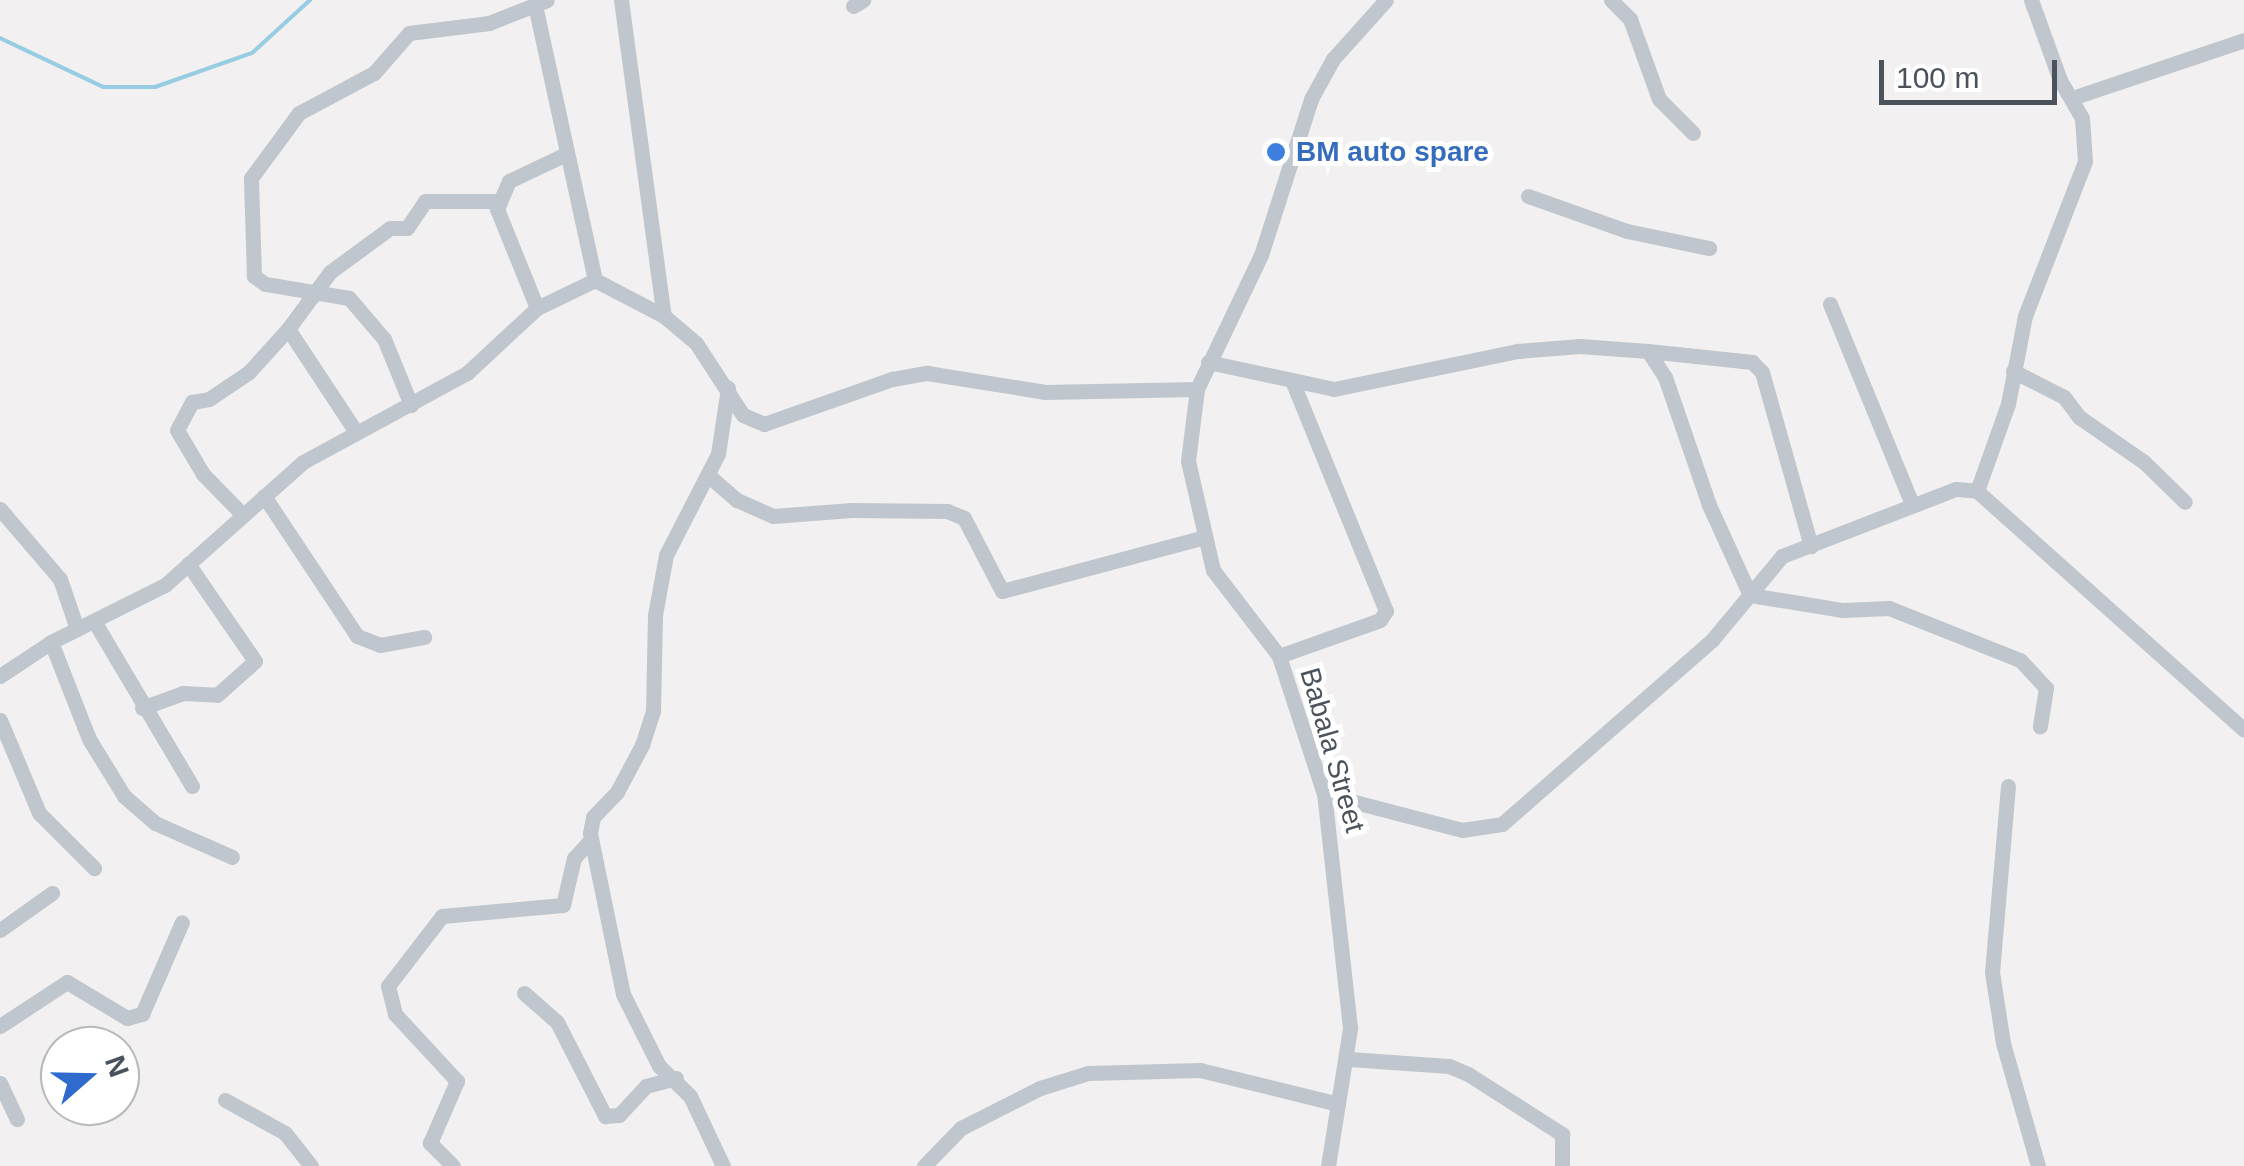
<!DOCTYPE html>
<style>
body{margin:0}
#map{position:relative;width:2244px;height:1166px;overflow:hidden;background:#f2f0f0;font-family:Helvetica,sans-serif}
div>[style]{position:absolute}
.stream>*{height:4px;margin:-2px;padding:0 2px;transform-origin:2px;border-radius:2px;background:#96cde2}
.minor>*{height:15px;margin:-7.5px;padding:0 7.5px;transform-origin:7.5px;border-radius:7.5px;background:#c0c6cd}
.dots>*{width:28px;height:28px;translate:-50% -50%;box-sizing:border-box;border:5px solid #fff;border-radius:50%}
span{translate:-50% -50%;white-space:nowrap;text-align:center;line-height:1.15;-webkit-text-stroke:10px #fff;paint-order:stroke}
.shop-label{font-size:28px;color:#366cbe;font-weight:700}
.left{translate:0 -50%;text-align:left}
.street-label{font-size:28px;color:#4a525b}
.north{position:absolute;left:40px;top:1026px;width:100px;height:100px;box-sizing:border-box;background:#fff;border:2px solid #b7babd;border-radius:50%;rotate:70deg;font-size:28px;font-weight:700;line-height:40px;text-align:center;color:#4a525b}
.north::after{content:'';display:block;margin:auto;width:35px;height:45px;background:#2f6acd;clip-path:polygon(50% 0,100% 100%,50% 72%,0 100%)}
.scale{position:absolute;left:1879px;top:60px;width:178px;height:45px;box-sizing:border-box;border:5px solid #4a525b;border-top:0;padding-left:12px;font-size:30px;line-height:35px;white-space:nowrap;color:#4a525b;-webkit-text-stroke:8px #fff;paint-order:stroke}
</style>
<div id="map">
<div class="stream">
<i style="left:0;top:38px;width:114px;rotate:25.4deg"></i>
<i style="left:103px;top:87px;width:52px"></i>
<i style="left:155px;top:87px;width:103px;rotate:-19.3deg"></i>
<i style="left:252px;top:53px;width:79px;rotate:-42.4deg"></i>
</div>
<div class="minor">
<i style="left:621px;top:0;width:319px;rotate:82.3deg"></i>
<i style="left:1611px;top:0;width:27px;rotate:45deg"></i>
<i style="left:1630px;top:19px;width:85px;rotate:70.1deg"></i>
<i style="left:1659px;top:99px;width:48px;rotate:45deg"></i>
<i style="left:535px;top:5px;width:281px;rotate:77.7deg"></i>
<i style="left:853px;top:6px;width:12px;rotate:-31deg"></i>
<i style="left:2072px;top:98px;width:182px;rotate:-18.6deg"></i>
<i style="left:1528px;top:196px;width:105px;rotate:19.5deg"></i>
<i style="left:1627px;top:231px;width:84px;rotate:11.7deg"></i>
<i style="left:1830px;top:304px;width:216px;rotate:67.7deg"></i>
<i style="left:537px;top:308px;width:107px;rotate:-112deg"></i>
<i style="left:497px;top:209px;width:30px;rotate:-67deg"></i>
<i style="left:509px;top:181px;width:63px;rotate:-25.3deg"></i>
<i style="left:1648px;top:351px;width:105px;rotate:6deg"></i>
<i style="left:1752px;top:362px;width:14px;rotate:45deg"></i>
<i style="left:1762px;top:372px;width:181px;rotate:74.3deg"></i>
<i style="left:1208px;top:362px;width:129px;rotate:12.1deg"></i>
<i style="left:1334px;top:389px;width:188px;rotate:-11.7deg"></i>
<i style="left:1518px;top:351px;width:62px;rotate:-4.6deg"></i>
<i style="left:1580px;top:346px;width:68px;rotate:4.2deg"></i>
<i style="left:1648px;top:351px;width:31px;rotate:57deg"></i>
<i style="left:1665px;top:377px;width:135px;rotate:71deg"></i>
<i style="left:1709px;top:505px;width:99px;rotate:65.5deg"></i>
<i style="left:1750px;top:595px;width:94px;rotate:9.2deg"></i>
<i style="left:1843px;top:610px;width:46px;rotate:-2.5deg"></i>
<i style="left:1889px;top:608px;width:141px;rotate:21.7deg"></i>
<i style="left:2020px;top:660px;width:38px;rotate:47deg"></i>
<i style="left:2046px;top:688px;width:39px;rotate:99deg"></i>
<i style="left:2013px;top:371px;width:57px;rotate:27deg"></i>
<i style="left:2064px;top:397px;width:25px;rotate:53deg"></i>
<i style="left:2079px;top:417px;width:79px;rotate:34.7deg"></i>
<i style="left:2144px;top:462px;width:57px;rotate:44.3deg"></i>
<i style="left:411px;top:405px;width:71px;rotate:-112.2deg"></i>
<i style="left:384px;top:339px;width:54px;rotate:-130.5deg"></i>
<i style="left:349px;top:298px;width:85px;rotate:-170.5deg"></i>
<i style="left:265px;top:284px;width:14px;rotate:-144deg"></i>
<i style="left:254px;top:276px;width:98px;rotate:-91.8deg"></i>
<i style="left:251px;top:178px;width:81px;rotate:-53.6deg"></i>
<i style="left:299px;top:113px;width:85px;rotate:-28.1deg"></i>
<i style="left:374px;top:73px;width:53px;rotate:-48.8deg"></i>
<i style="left:409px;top:33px;width:81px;rotate:-7.1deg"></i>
<i style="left:489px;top:23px;width:62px;rotate:-21.6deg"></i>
<i style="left:356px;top:432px;width:123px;rotate:-123.4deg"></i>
<i style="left:288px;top:329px;width:71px;rotate:-53.6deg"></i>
<i style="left:330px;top:272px;width:74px;rotate:-36.3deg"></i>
<i style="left:390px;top:228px;width:17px"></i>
<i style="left:407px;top:228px;width:32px;rotate:-56deg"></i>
<i style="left:425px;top:201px;width:74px"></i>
<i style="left:709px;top:476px;width:37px;rotate:41deg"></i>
<i style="left:737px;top:500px;width:39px;rotate:24deg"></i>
<i style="left:773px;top:516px;width:79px;rotate:-4.3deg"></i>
<i style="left:852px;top:510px;width:95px;rotate:0.6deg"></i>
<i style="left:947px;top:511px;width:18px;rotate:22deg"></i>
<i style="left:964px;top:518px;width:82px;rotate:62.5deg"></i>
<i style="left:1002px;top:591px;width:206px;rotate:-14.9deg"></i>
<i style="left:1977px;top:491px;width:92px;rotate:-70.4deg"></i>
<i style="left:2008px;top:404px;width:90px;rotate:-79.1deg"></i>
<i style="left:2025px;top:316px;width:166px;rotate:-68.8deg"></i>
<i style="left:2085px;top:161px;width:43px;rotate:-94deg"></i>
<i style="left:2082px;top:118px;width:44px;rotate:-120.1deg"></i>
<i style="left:2060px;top:80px;width:85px;rotate:-109.9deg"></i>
<i style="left:264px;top:496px;width:168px;rotate:56.4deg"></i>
<i style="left:357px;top:636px;width:25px;rotate:21deg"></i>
<i style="left:380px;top:645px;width:45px;rotate:-10.3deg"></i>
<i style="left:0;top:509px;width:92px;rotate:49.4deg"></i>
<i style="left:60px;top:579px;width:53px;rotate:71.2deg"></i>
<i style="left:242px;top:514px;width:56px;rotate:-134.3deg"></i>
<i style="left:203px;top:474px;width:51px;rotate:-120.6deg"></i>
<i style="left:177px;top:430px;width:32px;rotate:-62deg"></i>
<i style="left:192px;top:402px;width:17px;rotate:-10deg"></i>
<i style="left:209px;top:399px;width:48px;rotate:-34deg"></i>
<i style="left:249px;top:372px;width:58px;rotate:-47.8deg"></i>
<i style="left:94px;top:621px;width:192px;rotate:59.3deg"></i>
<i style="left:51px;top:642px;width:104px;rotate:68.6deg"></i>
<i style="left:89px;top:739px;width:67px;rotate:58.4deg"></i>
<i style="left:124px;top:796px;width:41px;rotate:41.1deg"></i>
<i style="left:155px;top:823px;width:84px;rotate:23.8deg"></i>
<i style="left:1279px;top:656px;width:107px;rotate:-19.6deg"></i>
<i style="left:1380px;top:620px;width:11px;rotate:-56deg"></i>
<i style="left:1386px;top:611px;width:246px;rotate:-112.2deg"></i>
<i style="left:0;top:676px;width:61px;rotate:-33.7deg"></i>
<i style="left:51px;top:642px;width:127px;rotate:-26.6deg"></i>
<i style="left:165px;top:585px;width:185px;rotate:-41.7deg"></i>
<i style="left:303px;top:462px;width:187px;rotate:-28.5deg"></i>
<i style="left:467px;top:373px;width:96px;rotate:-42.9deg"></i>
<i style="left:537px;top:308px;width:64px;rotate:-25.8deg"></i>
<i style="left:595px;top:280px;width:78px;rotate:27.6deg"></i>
<i style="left:664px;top:316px;width:42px;rotate:40.2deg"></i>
<i style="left:696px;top:343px;width:86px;rotate:56.9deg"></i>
<i style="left:743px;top:415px;width:23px;rotate:23deg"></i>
<i style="left:764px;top:424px;width:136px;rotate:-19.4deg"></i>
<i style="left:892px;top:379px;width:36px;rotate:-10deg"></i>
<i style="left:927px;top:373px;width:120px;rotate:9.1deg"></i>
<i style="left:1045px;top:392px;width:152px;rotate:-1.1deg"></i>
<i style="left:142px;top:708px;width:44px;rotate:-20.1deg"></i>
<i style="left:183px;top:693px;width:34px;rotate:3deg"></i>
<i style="left:217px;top:695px;width:51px;rotate:-41.8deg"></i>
<i style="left:255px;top:661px;width:118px;rotate:-124.6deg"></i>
<i style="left:0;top:720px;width:101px;rotate:67.2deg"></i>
<i style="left:39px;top:813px;width:78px;rotate:45deg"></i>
<i style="left:2008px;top:786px;width:187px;rotate:94.9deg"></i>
<i style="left:1992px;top:972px;width:72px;rotate:81.2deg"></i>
<i style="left:2003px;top:1043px;width:128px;rotate:74.1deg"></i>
<i style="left:1324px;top:794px;width:143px;rotate:14.6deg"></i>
<i style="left:1462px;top:830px;width:40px;rotate:-8.5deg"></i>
<i style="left:1502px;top:824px;width:279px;rotate:-41.2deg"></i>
<i style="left:1712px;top:640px;width:109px;rotate:-50.2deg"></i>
<i style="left:1782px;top:556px;width:186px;rotate:-21.1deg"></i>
<i style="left:1956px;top:489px;width:21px;rotate:5deg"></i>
<i style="left:1977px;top:491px;width:358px;rotate:41.8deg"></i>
<i style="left:0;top:930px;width:64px;rotate:-35.4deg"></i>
<i style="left:524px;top:993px;width:44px;rotate:41.3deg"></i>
<i style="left:557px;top:1022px;width:106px;rotate:62.9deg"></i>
<i style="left:605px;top:1116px;width:14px;rotate:-4deg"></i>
<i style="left:619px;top:1115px;width:40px;rotate:-47deg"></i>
<i style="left:646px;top:1086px;width:31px;rotate:-15deg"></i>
<i style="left:0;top:1026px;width:80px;rotate:-33.3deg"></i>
<i style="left:67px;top:982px;width:70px;rotate:31deg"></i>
<i style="left:127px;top:1018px;width:16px;rotate:-15deg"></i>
<i style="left:142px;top:1014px;width:100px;rotate:-66.5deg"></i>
<i style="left:1349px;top:1059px;width:100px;rotate:4deg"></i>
<i style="left:1449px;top:1066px;width:21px;rotate:23deg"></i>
<i style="left:1468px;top:1074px;width:112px;rotate:32.6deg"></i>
<i style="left:1562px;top:1134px;width:32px;rotate:90deg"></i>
<i style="left:0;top:1083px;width:40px;rotate:65deg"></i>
<i style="left:225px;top:1100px;width:68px;rotate:28.8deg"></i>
<i style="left:285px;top:1133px;width:42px;rotate:51.8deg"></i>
<i style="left:453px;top:1166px;width:33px;rotate:-135deg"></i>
<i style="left:430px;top:1143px;width:68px;rotate:-66.5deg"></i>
<i style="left:457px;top:1081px;width:91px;rotate:-132.8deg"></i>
<i style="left:395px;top:1014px;width:29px;rotate:-104deg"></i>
<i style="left:388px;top:986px;width:88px;rotate:-52.4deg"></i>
<i style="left:442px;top:916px;width:121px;rotate:-5.2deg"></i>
<i style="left:563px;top:905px;width:48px;rotate:-76.8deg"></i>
<i style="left:574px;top:858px;width:23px;rotate:-47deg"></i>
<i style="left:723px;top:1166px;width:77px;rotate:-115.2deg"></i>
<i style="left:690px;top:1096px;width:43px;rotate:-135.9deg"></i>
<i style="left:659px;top:1066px;width:80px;rotate:-116.6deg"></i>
<i style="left:623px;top:994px;width:164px;rotate:-101.6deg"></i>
<i style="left:590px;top:833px;width:16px;rotate:-79deg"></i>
<i style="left:593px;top:817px;width:35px;rotate:-46deg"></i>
<i style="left:617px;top:792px;width:53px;rotate:-62deg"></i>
<i style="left:642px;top:745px;width:36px;rotate:-72deg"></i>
<i style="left:653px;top:711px;width:96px;rotate:-88.8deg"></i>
<i style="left:655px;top:615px;width:61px;rotate:-79.6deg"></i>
<i style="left:666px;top:555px;width:114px;rotate:-62.8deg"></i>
<i style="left:718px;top:454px;width:67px;rotate:-81.4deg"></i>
<i style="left:924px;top:1166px;width:53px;rotate:-45.8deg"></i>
<i style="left:961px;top:1128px;width:89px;rotate:-26.9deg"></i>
<i style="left:1040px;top:1088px;width:50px;rotate:-17.4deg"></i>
<i style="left:1088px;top:1073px;width:112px;rotate:-1.5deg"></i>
<i style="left:1200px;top:1070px;width:142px;rotate:13.8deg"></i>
<i style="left:1328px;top:1166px;width:140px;rotate:-80.9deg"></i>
<i style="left:1350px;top:1028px;width:235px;rotate:-96.3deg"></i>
<i style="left:1324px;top:794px;width:145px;rotate:-108.1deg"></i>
<i style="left:1279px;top:656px;width:108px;rotate:-127.5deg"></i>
<i style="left:1213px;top:570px;width:112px;rotate:-102.9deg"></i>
<i style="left:1188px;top:461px;width:73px;rotate:-82.9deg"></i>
<i style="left:1197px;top:389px;width:148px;rotate:-64.5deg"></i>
<i style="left:1261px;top:255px;width:164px;rotate:-72.2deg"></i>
<i style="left:1311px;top:99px;width:46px;rotate:-61.2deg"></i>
<i style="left:1333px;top:59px;width:79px;rotate:-48.1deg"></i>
</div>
<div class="dots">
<i style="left:1276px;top:152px;background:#3f7fe0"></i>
</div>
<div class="shop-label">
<span class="left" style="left:1296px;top:152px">BM auto spare</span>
</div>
<div class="street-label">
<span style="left:1332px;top:750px;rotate:74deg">Babala Street</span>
</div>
<div class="north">N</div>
<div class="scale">100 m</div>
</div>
